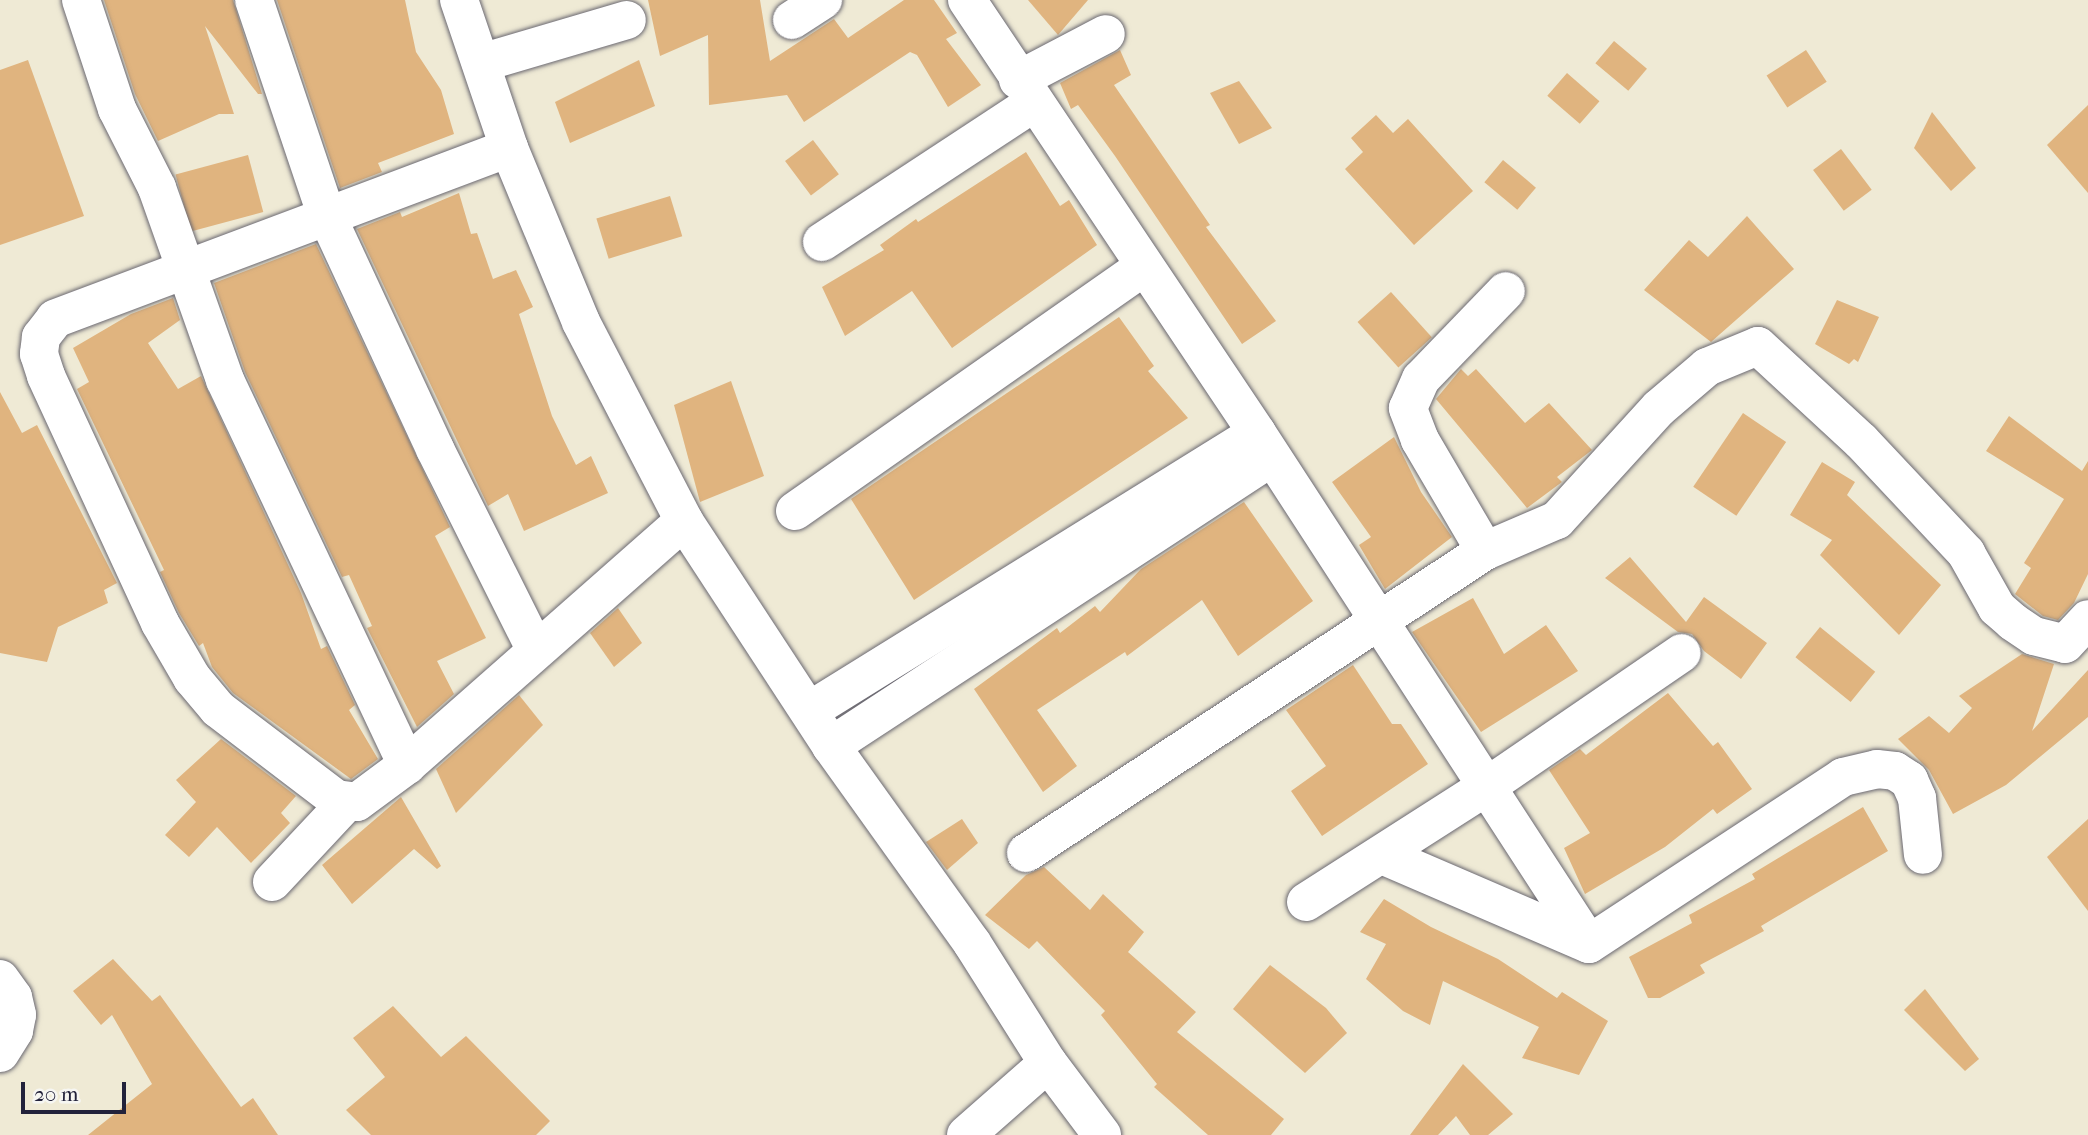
<!DOCTYPE html>
<style>
body{margin:0}
#map{position:relative;width:2088px;height:1135px;overflow:hidden;background:#efead5;font-family:"IM FELL French Canon",serif}
div>[style]{position:absolute}
.building>*{inset:0;background:#e0b47f;transform-origin:0 0}
.roads{filter:drop-shadow(0 0 2px #6a6871) drop-shadow(0 0 2px #6a6871)}
.street>*{height:38px;margin:-19px;padding:0 19px;transform-origin:19px;border-radius:19px;background:#fff}
span{translate:-50% -50%;white-space:nowrap;text-align:center;line-height:1.15;-webkit-text-stroke:6px #f6f6f2;paint-order:stroke}
.scale{position:absolute;left:21px;top:1082px;width:105px;height:32px;box-sizing:border-box;border:4px solid #22223b;border-top:0;padding-left:9px;font-size:21px;line-height:24px;white-space:nowrap;color:#22223b;-webkit-text-stroke:5px #f6f6f2;paint-order:stroke}
</style>
<div id="map">
<div class="building">
<i style="clip-path:polygon(104px 0,233px 0,262px 94px,258px 94px,205px 26px,234px 114px,219px 114px,158px 141px,135px 94px)"></i>
<i style="clip-path:polygon(277px 0,405px 0,416px 52px,441px 90px,454px 134px,378px 163px,382px 172px,340px 188px)"></i>
<i style="clip-path:polygon(648px 0,760px 0,770px 61px,834px 19px,848px 38px,904px 0,934px 0,957px 33px,946px 39px,981px 85px,948px 107px,917px 55px,910px 52px,804px 122px,787px 95px,709px 105px,708px 35px,660px 56px)"></i>
<i style="clip-path:polygon(1028px 0,1088px 0,1058px 35px)"></i>
<i style="left:1614px;top:41px;width:43px;height:29px;rotate:40deg"></i>
<i style="clip-path:polygon(1120px 50px,1131px 75px,1114px 85px,1210px 225px,1206px 227px,1276px 321px,1242px 344px,1115px 156px,1078px 105px,1071px 109px,1060px 83px)"></i>
<i style="left:1806px;top:50px;width:38px;height:47px;rotate:57deg"></i>
<i style="clip-path:polygon(28px 60px,84px 216px,0 245px,0 70px)"></i>
<i style="clip-path:polygon(639px 60px,655px 106px,570px 143px,555px 102px)"></i>
<i style="left:1567px;top:73px;width:43px;height:30px;rotate:41deg"></i>
<i style="clip-path:polygon(1239px 81px,1272px 128px,1239px 144px,1210px 93px)"></i>
<i style="clip-path:polygon(2088px 105px,2088px 193px,2047px 145px)"></i>
<i style="clip-path:polygon(1932px 112px,1976px 168px,1951px 191px,1914px 148px)"></i>
<i style="clip-path:polygon(1376px 115px,1393px 133px,1408px 119px,1473px 191px,1414px 245px,1345px 169px,1363px 152px,1351px 138px)"></i>
<i style="left:813px;top:140px;width:43px;height:35px;rotate:53deg"></i>
<i style="left:1841px;top:149px;width:51px;height:35px;rotate:53deg"></i>
<i style="clip-path:polygon(1026px 152px,1060px 206px,1069px 200px,1097px 245px,952px 348px,912px 291px,845px 336px,822px 287px,884px 250px,880px 245px,916px 219px,918px 222px)"></i>
<i style="left:248px;top:155px;width:59px;height:75px;rotate:75deg"></i>
<i style="left:1503px;top:160px;width:43px;height:29px;rotate:40deg"></i>
<i style="clip-path:polygon(459px 193px,471px 234px,477px 233px,493px 279px,516px 270px,533px 307px,519px 314px,552px 416px,576px 465px,591px 456px,608px 493px,524px 531px,508px 494px,488px 506px,357px 229px,400px 212px,402px 217px)"></i>
<i style="left:670px;top:196px;width:42px;height:77px;rotate:73deg"></i>
<i style="clip-path:polygon(1747px 216px,1794px 269px,1711px 342px,1644px 290px,1689px 240px,1708px 257px)"></i>
<i style="clip-path:polygon(316px 244px,450px 527px,435px 536px,486px 638px,437px 661px,454px 694px,417px 727px,367px 628px,372px 626px,349px 575px,342px 577px,245px 372px,214px 283px)"></i>
<i style="left:1391px;top:292px;width:61px;height:45px;rotate:48deg"></i>
<i style="clip-path:polygon(173px 298px,180px 320px,148px 343px,178px 389px,201px 376px,301px 593px,321px 649px,327px 646px,355px 705px,349px 710px,378px 759px,351px 779px,233px 693px,212px 667px,203px 643px,199px 646px,179px 613px,160px 572px,164px 570px,77px 389px,89px 382px,73px 348px,131px 314px)"></i>
<i style="clip-path:polygon(1837px 300px,1879px 317px,1858px 362px,1854px 359px,1849px 364px,1815px 344px)"></i>
<i style="clip-path:polygon(1119px 317px,1154px 366px,1148px 371px,1188px 418px,914px 600px,851px 499px)"></i>
<i style="clip-path:polygon(1461px 369px,1468px 376px,1476px 369px,1525px 423px,1549px 403px,1592px 450px,1557px 477px,1562px 482px,1527px 508px,1436px 399px)"></i>
<i style="clip-path:polygon(731px 381px,764px 476px,700px 502px,674px 405px)"></i>
<i style="clip-path:polygon(0 392px,22px 433px,37px 425px,117px 583px,104px 590px,108px 603px,58px 627px,47px 662px,0 653px)"></i>
<i style="left:1743px;top:413px;width:52px;height:89px;rotate:34deg"></i>
<i style="clip-path:polygon(2009px 416px,2082px 471px,2088px 461px,2088px 574px,2074px 603px,2058px 620px,2043px 616px,2015px 594px,2031px 568px,2024px 563px,2064px 499px,1986px 451px)"></i>
<i style="clip-path:polygon(1394px 437px,1421px 492px,1452px 537px,1385px 589px,1359px 545px,1371px 537px,1332px 482px)"></i>
<i style="clip-path:polygon(1822px 462px,1855px 482px,1847px 495px,1941px 585px,1899px 635px,1820px 555px,1832px 540px,1790px 515px)"></i>
<i style="clip-path:polygon(1244px 502px,1313px 601px,1238px 656px,1202px 600px,1127px 656px,1125px 652px,1037px 710px,1077px 766px,1043px 792px,974px 689px,1057px 628px,1060px 633px,1095px 606px,1100px 612px,1141px 569px)"></i>
<i style="clip-path:polygon(1630px 557px,1686px 622px,1704px 597px,1767px 643px,1741px 679px,1704px 651px,1692px 634px,1678px 632px,1605px 578px)"></i>
<i style="clip-path:polygon(1473px 598px,1504px 654px,1546px 625px,1578px 671px,1481px 732px,1412px 632px)"></i>
<i style="clip-path:polygon(618px 608px,642px 643px,614px 667px,590px 633px)"></i>
<i style="left:1820px;top:627px;width:71px;height:39px;rotate:39deg"></i>
<i style="clip-path:polygon(2022px 654px,2054px 664px,2032px 731px,2088px 670px,2088px 717px,2006px 785px,1953px 814px,1929px 770px,1898px 739px,1929px 716px,1949px 733px,1972px 708px,1959px 696px)"></i>
<i style="clip-path:polygon(1353px 665px,1392px 724px,1401px 724px,1428px 764px,1322px 836px,1291px 791px,1326px 766px,1286px 710px)"></i>
<i style="clip-path:polygon(1668px 693px,1713px 746px,1718px 742px,1752px 789px,1717px 814px,1713px 809px,1665px 847px,1585px 894px,1564px 848px,1590px 833px,1549px 770px,1580px 749px,1586px 755px)"></i>
<i style="clip-path:polygon(519px 695px,543px 725px,456px 813px,436px 769px)"></i>
<i style="clip-path:polygon(221px 739px,296px 796px,281px 813px,290px 823px,251px 863px,217px 827px,189px 857px,165px 835px,196px 802px,176px 780px)"></i>
<i style="clip-path:polygon(401px 797px,441px 866px,437px 869px,414px 849px,352px 904px,322px 865px)"></i>
<i style="clip-path:polygon(1863px 807px,1888px 851px,1761px 926px,1764px 931px,1700px 965px,1705px 973px,1660px 998px,1648px 998px,1629px 957px,1692px 923px,1689px 915px,1755px 879px,1752px 874px)"></i>
<i style="clip-path:polygon(962px 819px,978px 843px,947px 870px,926px 842px)"></i>
<i style="clip-path:polygon(2088px 819px,2088px 911px,2047px 857px)"></i>
<i style="clip-path:polygon(1044px 867px,1090px 910px,1103px 894px,1144px 932px,1128px 952px,1196px 1012px,1177px 1032px,1284px 1119px,1271px 1135px,1208px 1135px,1154px 1087px,1157px 1084px,1101px 1015px,1105px 1011px,1037px 941px,1029px 949px,985px 915px,1026px 875px)"></i>
<i style="clip-path:polygon(1384px 899px,1431px 927px,1498px 959px,1557px 998px,1562px 992px,1608px 1021px,1579px 1075px,1522px 1058px,1539px 1027px,1443px 981px,1430px 1025px,1403px 1011px,1366px 979px,1386px 944px,1360px 932px)"></i>
<i style="clip-path:polygon(113px 959px,152px 1001px,160px 995px,241px 1107px,253px 1098px,278px 1135px,88px 1135px,152px 1084px,112px 1015px,101px 1025px,73px 991px)"></i>
<i style="clip-path:polygon(1270px 965px,1326px 1008px,1347px 1033px,1305px 1073px,1233px 1009px)"></i>
<i style="clip-path:polygon(1925px 989px,1979px 1059px,1965px 1071px,1904px 1010px)"></i>
<i style="clip-path:polygon(393px 1006px,441px 1057px,466px 1036px,550px 1121px,536px 1135px,371px 1135px,346px 1110px,385px 1077px,353px 1038px)"></i>
<i style="clip-path:polygon(1463px 1064px,1513px 1114px,1488px 1135px,1470px 1135px,1456px 1116px,1438px 1135px,1410px 1135px)"></i>
</div>
<div class="roads">
<div class="street">
<i style="left:81px;top:0;width:115px;rotate:71.7deg"></i>
<i style="left:117px;top:109px;width:89px;rotate:63.1deg"></i>
<i style="left:157px;top:188px;width:204px;rotate:70.5deg"></i>
<i style="left:225px;top:380px;width:426px;rotate:64.7deg"></i>
<i style="left:254px;top:0;width:226px;rotate:71.4deg"></i>
<i style="left:326px;top:214px;width:259px;rotate:65.1deg"></i>
<i style="left:435px;top:449px;width:224px;rotate:63.4deg"></i>
<i style="left:459px;top:0;width:156px;rotate:71.3deg"></i>
<i style="left:509px;top:148px;width:188px;rotate:67.5deg"></i>
<i style="left:581px;top:322px;width:224px;rotate:62.6deg"></i>
<i style="left:684px;top:521px;width:269px;rotate:56.8deg"></i>
<i style="left:831px;top:746px;width:242px;rotate:54.4deg"></i>
<i style="left:972px;top:943px;width:142px;rotate:57.7deg"></i>
<i style="left:1048px;top:1063px;width:90px;rotate:53.1deg"></i>
<i style="left:967px;top:0;width:521px;rotate:56.19deg"></i>
<i style="left:1257px;top:433px;width:609px;rotate:56.99deg"></i>
<i style="left:792px;top:20px;width:37px;rotate:-33deg"></i>
<i style="left:481px;top:63px;width:152px;rotate:-16.4deg"></i>
<i style="left:1018px;top:80px;width:99px;rotate:-27.6deg"></i>
<i style="left:509px;top:148px;width:485px;rotate:159.4deg"></i>
<i style="left:55px;top:319px;width:23px;rotate:128deg"></i>
<i style="left:41px;top:337px;width:17px;rotate:97deg"></i>
<i style="left:39px;top:354px;width:23px;rotate:72deg"></i>
<i style="left:46px;top:376px;width:272px;rotate:65.2deg"></i>
<i style="left:160px;top:623px;width:64px;rotate:59.8deg"></i>
<i style="left:192px;top:678px;width:40px;rotate:50deg"></i>
<i style="left:218px;top:709px;width:148px;rotate:37.3deg"></i>
<i style="left:336px;top:799px;width:21px;rotate:8deg"></i>
<i style="left:357px;top:802px;width:62px;rotate:-36.5deg"></i>
<i style="left:407px;top:765px;width:369px;rotate:-41.4deg"></i>
<i style="left:822px;top:242px;width:254px;rotate:-33.3deg"></i>
<i style="left:795px;top:511px;width:426px;rotate:-35deg"></i>
<i style="left:1485px;top:551px;width:129px;rotate:-120.4deg"></i>
<i style="left:1420px;top:440px;width:34px;rotate:-111deg"></i>
<i style="left:1408px;top:408px;width:32px;rotate:-66deg"></i>
<i style="left:1421px;top:379px;width:122px;rotate:-46deg"></i>
<i style="left:809px;top:711px;width:527px;rotate:-31.82deg"></i>
<i style="left:831px;top:746px;width:527px;rotate:-33.24deg"></i>
<i style="left:1026px;top:853px;width:549px;rotate:-33.34deg"></i>
<i style="left:1485px;top:551px;width:78px;rotate:-23.3deg"></i>
<i style="left:1557px;top:520px;width:151px;rotate:-47.7deg"></i>
<i style="left:1659px;top:408px;width:63px;rotate:-40.5deg"></i>
<i style="left:1707px;top:367px;width:55px;rotate:-22.4deg"></i>
<i style="left:1758px;top:346px;width:140px;rotate:42.7deg"></i>
<i style="left:1861px;top:441px;width:154px;rotate:46.8deg"></i>
<i style="left:1966px;top:553px;width:63px;rotate:60.6deg"></i>
<i style="left:1997px;top:608px;width:21px;rotate:41deg"></i>
<i style="left:2013px;top:622px;width:25px;rotate:34deg"></i>
<i style="left:2034px;top:636px;width:32px;rotate:14deg"></i>
<i style="left:2065px;top:644px;width:34px;rotate:-47deg"></i>
<i style="left:1382px;top:855px;width:225px;rotate:23.3deg"></i>
<i style="left:272px;top:882px;width:108px;rotate:-46.9deg"></i>
<i style="left:1306px;top:902px;width:214px;rotate:-32.6deg"></i>
<i style="left:1486px;top:787px;width:237px;rotate:-34.4deg"></i>
<i style="left:1589px;top:944px;width:304px;rotate:-33.3deg"></i>
<i style="left:1843px;top:777px;width:35px;rotate:-13deg"></i>
<i style="left:1877px;top:769px;width:18px;rotate:6deg"></i>
<i style="left:1895px;top:771px;width:17px;rotate:33deg"></i>
<i style="left:1909px;top:780px;width:20px;rotate:66deg"></i>
<i style="left:1917px;top:798px;width:57px;rotate:84deg"></i>
<i style="left:0;top:979px;width:22px;rotate:54deg"></i>
<i style="left:13px;top:997px;width:18px;rotate:77deg"></i>
<i style="left:17px;top:1015px;width:16px;rotate:101deg"></i>
<i style="left:14px;top:1031px;width:26px;rotate:122deg"></i>
<i style="left:966px;top:1135px;width:109px;rotate:-41.3deg"></i>
</div>
</div>
<div class="scale">20 m</div>
</div>
